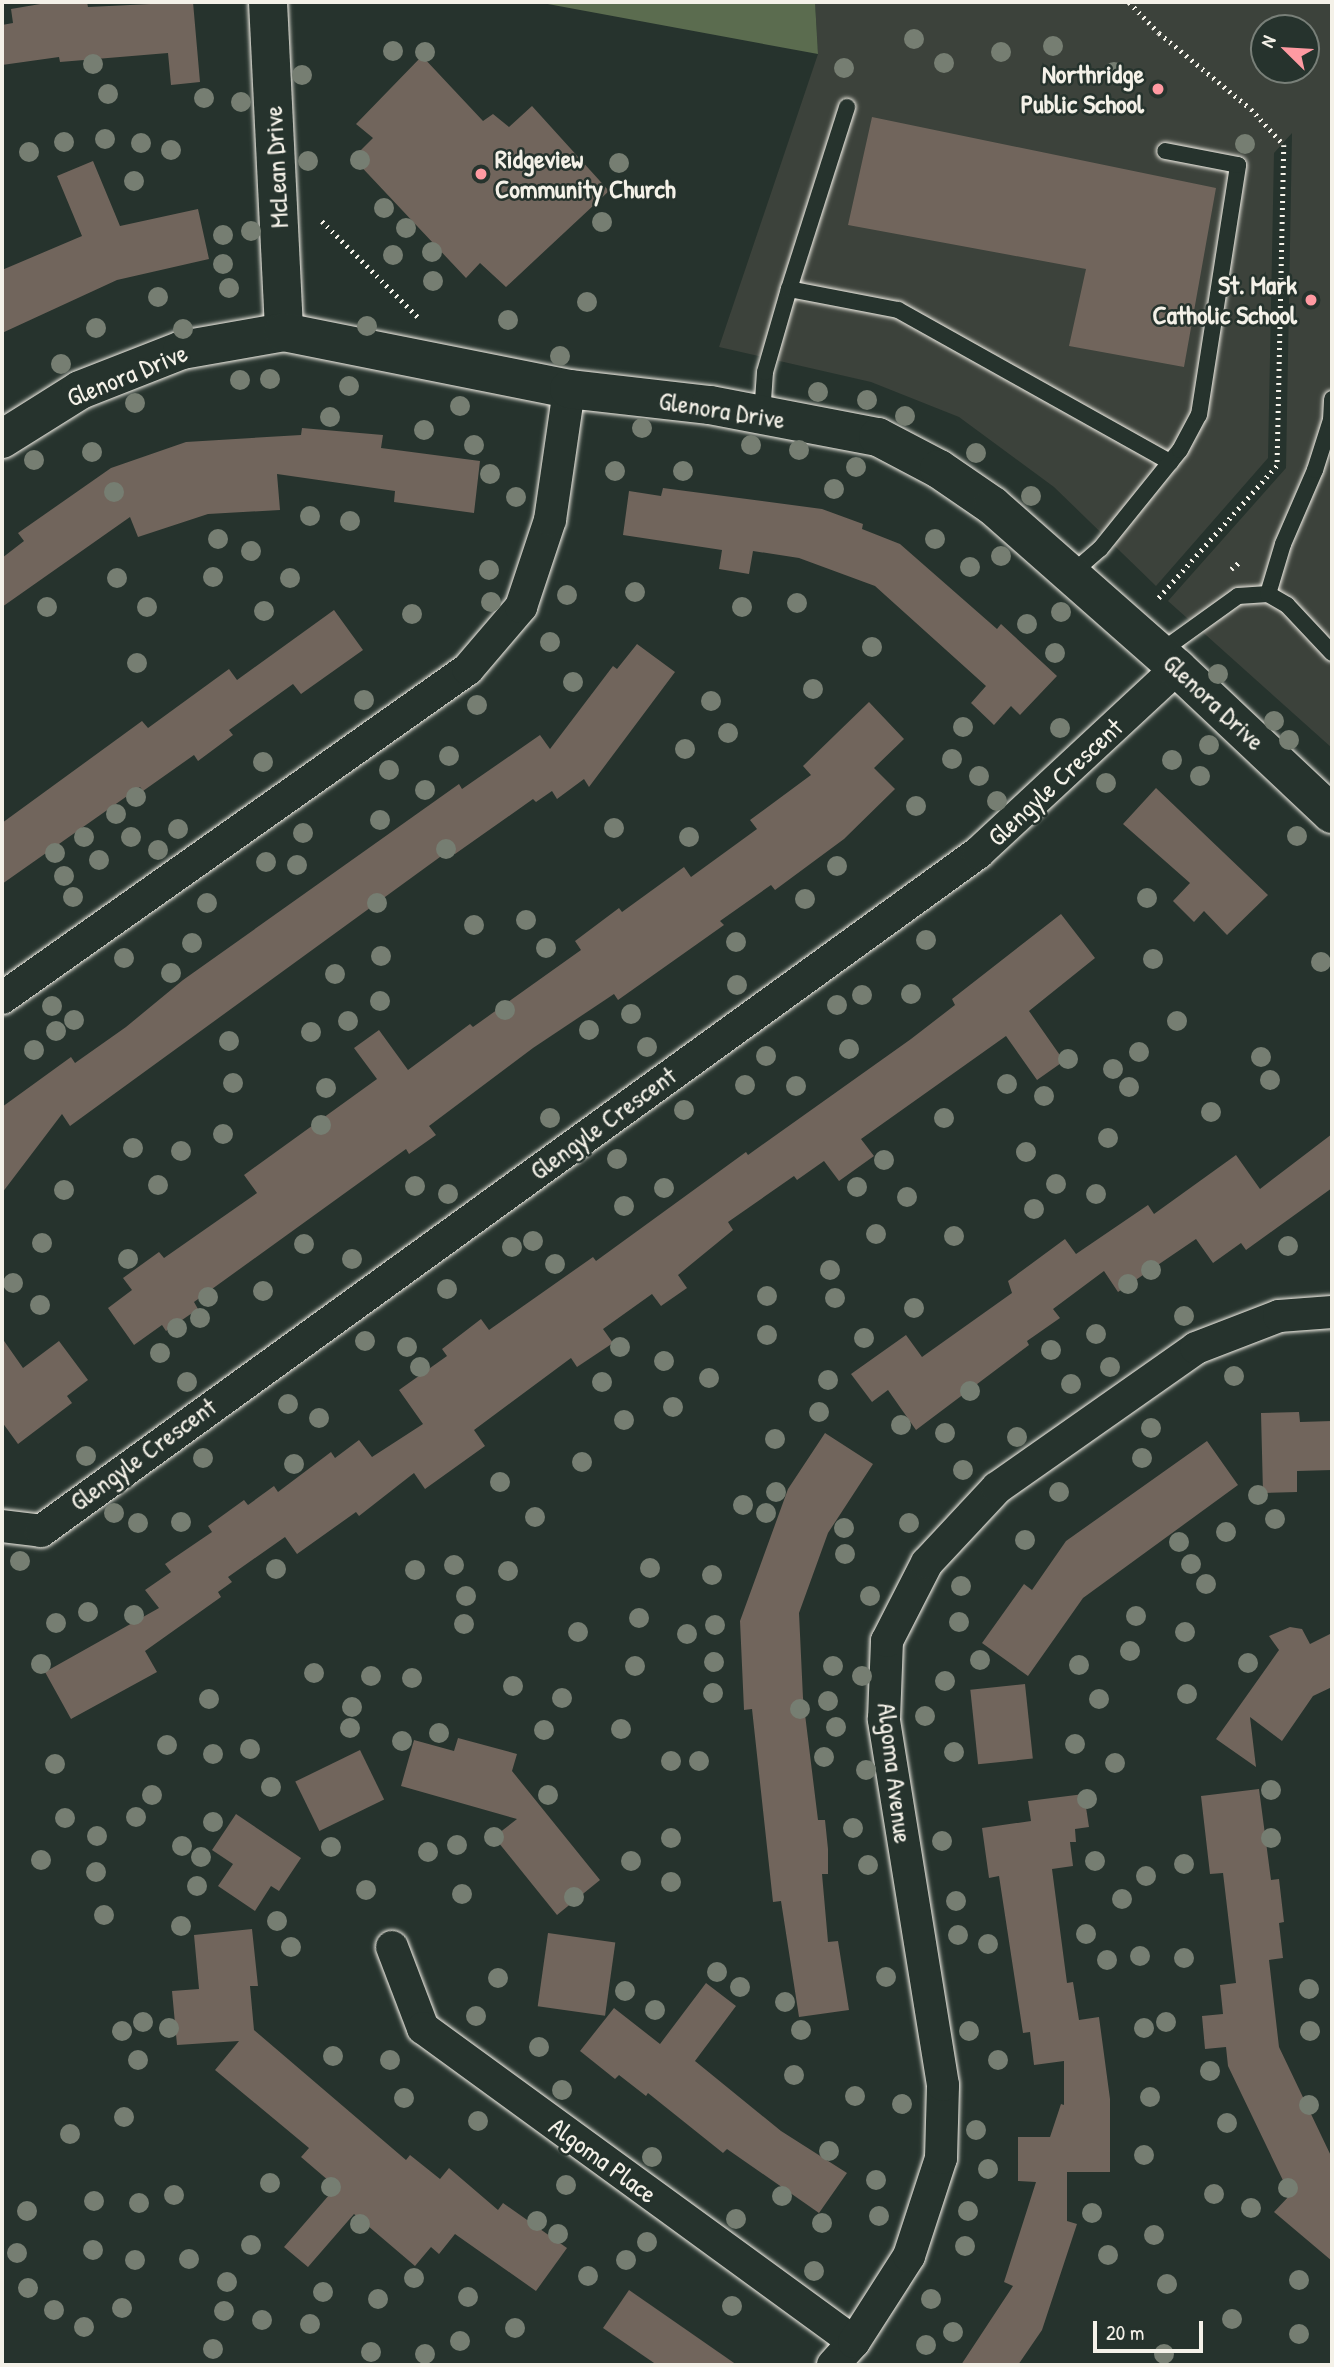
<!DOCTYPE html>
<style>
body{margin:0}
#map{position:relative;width:1334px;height:2367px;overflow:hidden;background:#26332d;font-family:"Patrick Hand",sans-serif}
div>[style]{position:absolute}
.built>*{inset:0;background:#3c423b}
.green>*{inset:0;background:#5b6c4f}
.building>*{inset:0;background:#71655c;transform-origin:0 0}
.path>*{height:4.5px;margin-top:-2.25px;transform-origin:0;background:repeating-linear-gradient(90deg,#f4f1e8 0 2px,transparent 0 7px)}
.roads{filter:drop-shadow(0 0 2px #f4f1e8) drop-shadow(0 0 2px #f4f1e8)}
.lane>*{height:16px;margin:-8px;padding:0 8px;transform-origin:8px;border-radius:8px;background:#26332d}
.street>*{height:32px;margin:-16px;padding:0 16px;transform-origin:16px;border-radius:16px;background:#26332d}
.secondary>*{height:38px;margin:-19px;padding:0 19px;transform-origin:19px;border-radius:19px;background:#26332d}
.trees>*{width:20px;height:20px;margin:-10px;border-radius:50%;background:#767e72}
.dots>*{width:19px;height:19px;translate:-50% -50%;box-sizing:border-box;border:4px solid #26332d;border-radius:50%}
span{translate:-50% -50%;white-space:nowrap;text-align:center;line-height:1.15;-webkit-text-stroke:5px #26332d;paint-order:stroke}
.poi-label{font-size:26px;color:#f4f1e8;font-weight:700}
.right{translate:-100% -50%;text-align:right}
.left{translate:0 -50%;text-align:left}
.street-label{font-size:26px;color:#f4f1e8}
.frame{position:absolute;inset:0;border:4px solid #f4f1e8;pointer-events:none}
.north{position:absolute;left:1250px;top:14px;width:70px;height:70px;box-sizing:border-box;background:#26332d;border:2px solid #787f78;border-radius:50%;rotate:294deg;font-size:19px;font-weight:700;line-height:28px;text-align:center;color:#f4f1e8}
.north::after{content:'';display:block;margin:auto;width:24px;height:32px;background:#ff9aa2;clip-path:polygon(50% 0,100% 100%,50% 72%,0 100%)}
.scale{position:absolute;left:1093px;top:2321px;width:110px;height:32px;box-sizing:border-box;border:4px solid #f4f1e8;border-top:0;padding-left:9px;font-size:21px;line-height:24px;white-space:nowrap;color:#f4f1e8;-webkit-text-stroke:5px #26332d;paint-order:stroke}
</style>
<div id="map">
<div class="built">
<i style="clip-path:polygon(evenodd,815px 2px,1332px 2px,1332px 748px,1168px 601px,1286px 468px,1292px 133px,1274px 153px,1268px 458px,1156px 586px,1054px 487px,959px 417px,871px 382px,719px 347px,818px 54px,815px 2px,1264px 28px,1306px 28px,1306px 70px,1264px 70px,1264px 28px)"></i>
</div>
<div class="green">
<i style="clip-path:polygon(537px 2px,815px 2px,818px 54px)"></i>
</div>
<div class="building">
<i style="clip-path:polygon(52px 2px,87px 2px,88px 7px,193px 2px,200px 82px,171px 85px,168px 53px,60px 62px,59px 57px,2px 65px,2px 25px,13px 23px,11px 9px)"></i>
<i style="clip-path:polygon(422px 56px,483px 121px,493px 114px,509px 127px,532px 106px,609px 191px,506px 287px,480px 263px,466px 278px,353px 158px,373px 138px,356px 124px)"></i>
<i style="clip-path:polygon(872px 117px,1216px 188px,1184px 367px,1069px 346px,1086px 269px,848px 225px)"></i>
<i style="clip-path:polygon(93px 161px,120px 226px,198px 209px,209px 259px,117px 280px,2px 333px,2px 270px,82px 236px,57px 176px)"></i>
<i style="clip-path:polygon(302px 428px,383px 435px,381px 448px,480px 461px,474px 513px,394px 502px,395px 491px,277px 474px,280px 510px,208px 514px,138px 537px,130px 517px,2px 607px,2px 558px,24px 541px,18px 533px,111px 468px,186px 442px,301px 435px)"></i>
<i style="clip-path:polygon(663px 488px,822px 509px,863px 524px,862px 529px,900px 544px,997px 629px,1001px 624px,1057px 676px,1020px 715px,1011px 706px,994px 725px,971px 703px,986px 686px,875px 586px,799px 558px,753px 551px,749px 574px,719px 569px,722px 550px,623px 535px,629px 491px,661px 496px)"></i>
<i style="clip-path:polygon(334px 610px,363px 650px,301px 694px,293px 684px,229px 730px,233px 735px,198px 761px,194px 755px,143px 791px,140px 787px,2px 884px,2px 823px,142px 721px,148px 728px,229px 669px,237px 680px)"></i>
<i style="clip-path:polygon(637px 644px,675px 672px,589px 787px,584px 779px,557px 799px,552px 791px,536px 802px,533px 799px,455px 854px,451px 849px,70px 1126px,62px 1114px,2px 1193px,2px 1107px,71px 1057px,75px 1063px,126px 1027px,183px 980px,459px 784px,462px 789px,540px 735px,550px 749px,613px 666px,617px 669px)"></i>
<i style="clip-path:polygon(869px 702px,904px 739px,874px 768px,895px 789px,844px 839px,775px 890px,771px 885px,720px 921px,724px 925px,618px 1000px,614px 994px,533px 1048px,429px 1126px,436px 1135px,409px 1154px,406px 1149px,194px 1302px,198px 1309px,166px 1331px,162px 1325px,134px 1345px,108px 1308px,132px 1290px,123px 1278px,159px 1252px,164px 1258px,257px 1193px,244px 1175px,377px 1079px,354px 1048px,379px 1030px,408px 1070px,470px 1024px,473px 1027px,581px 950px,575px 941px,619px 908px,622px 912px,684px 867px,691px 877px,757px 829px,750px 820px,811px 775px,803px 766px)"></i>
<i style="clip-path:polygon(1156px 788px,1268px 895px,1227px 935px,1204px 911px,1194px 922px,1173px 901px,1190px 883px,1123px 824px)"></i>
<i style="clip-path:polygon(1061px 914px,1095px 958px,1029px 1011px,1064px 1061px,1037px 1080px,1006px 1036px,861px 1139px,874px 1156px,839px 1181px,824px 1161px,797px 1180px,794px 1176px,728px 1222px,733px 1230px,678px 1275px,687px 1288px,661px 1306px,652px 1294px,603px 1329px,613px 1343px,577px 1367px,571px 1358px,474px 1430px,485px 1446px,425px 1489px,414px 1473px,359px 1516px,356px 1512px,297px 1554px,285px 1537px,228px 1577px,232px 1582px,218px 1592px,221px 1597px,145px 1651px,157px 1672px,71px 1719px,45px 1672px,159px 1608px,145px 1590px,171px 1572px,165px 1564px,212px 1532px,208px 1526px,244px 1500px,248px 1505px,274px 1486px,278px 1492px,331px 1452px,335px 1458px,359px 1440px,372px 1457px,423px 1424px,399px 1390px,447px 1356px,442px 1349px,481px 1319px,489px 1330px,593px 1257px,596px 1261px,746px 1152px,748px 1155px,911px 1039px,955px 1005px,952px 999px)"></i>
<i style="clip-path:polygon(1332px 1134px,1332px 1188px,1246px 1250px,1241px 1243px,1213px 1263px,1196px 1239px,1118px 1292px,1104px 1271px,1053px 1309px,1060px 1318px,1027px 1341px,1029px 1345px,916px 1430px,888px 1390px,872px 1402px,851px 1374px,906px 1335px,922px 1357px,1012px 1293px,1008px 1281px,1065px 1239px,1076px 1254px,1148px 1205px,1154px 1214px,1236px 1155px,1260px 1189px)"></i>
<i style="clip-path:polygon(2px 1338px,23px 1368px,59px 1341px,88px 1380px,67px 1396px,72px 1403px,18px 1444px,2px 1422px)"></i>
<i style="clip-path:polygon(1299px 1412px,1300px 1422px,1332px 1421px,1332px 1470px,1297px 1471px,1297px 1492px,1263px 1493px,1261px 1413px)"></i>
<i style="clip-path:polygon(825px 1433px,873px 1464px,828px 1533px,799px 1613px,803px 1698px,818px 1820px,825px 1820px,828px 1849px,828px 1874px,822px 1874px,828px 1942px,838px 1941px,849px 2010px,799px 2017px,781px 1901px,773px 1902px,752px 1709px,744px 1710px,740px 1621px,788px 1489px)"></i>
<i style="clip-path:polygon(1207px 1441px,1238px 1485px,1083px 1598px,1028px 1676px,982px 1643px,1024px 1584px,1032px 1590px,1066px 1541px)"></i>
<i style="clip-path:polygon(1290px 1627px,1302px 1629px,1310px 1644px,1332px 1633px,1332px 1687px,1313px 1696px,1282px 1741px,1250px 1717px,1256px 1767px,1216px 1739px,1279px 1650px,1269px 1636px)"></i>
<i style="left:1025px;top:1684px;width:75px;height:55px;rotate:84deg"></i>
<i style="clip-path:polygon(458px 1738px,517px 1754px,512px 1771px,600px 1880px,557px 1915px,494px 1837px,517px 1819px,401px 1786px,414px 1740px,454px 1751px)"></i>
<i style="left:360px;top:1750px;width:55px;height:72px;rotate:64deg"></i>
<i style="clip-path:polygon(1259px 1789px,1271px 1880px,1279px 1879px,1284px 1922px,1279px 1923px,1283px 1958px,1269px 1960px,1279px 2047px,1332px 2158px,1332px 2261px,1274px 2212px,1290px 2195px,1228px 2066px,1226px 2047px,1205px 2049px,1202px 2016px,1223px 2014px,1220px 1985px,1236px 1983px,1223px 1873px,1210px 1874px,1201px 1796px)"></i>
<i style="clip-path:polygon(1084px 1794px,1089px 1827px,1075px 1829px,1076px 1842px,1070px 1842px,1073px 1866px,1052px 1869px,1067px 1983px,1073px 1982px,1079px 2020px,1099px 2017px,1110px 2099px,1110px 2172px,1067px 2172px,1067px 2221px,1077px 2224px,1042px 2330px,1018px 2365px,961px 2365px,1013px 2286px,1004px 2282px,1036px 2182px,1018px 2181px,1018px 2137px,1050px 2137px,1061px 2104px,1064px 2105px,1064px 2061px,1034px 2065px,1030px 2032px,1023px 2033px,999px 1876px,989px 1878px,982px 1828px,1031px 1821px,1028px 1801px)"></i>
<i style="clip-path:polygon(236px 1814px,301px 1858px,279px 1891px,271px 1886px,255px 1911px,218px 1886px,233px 1864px,212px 1850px)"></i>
<i style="clip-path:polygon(252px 1929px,258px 1986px,250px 1986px,254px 2030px,406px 2160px,410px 2155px,440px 2179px,449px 2168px,498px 2210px,503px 2203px,567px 2248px,536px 2291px,455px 2234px,439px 2254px,431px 2247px,415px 2266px,354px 2214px,308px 2267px,284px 2247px,336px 2187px,301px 2157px,309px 2148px,215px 2070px,239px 2041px,177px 2045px,172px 1991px,199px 1989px,194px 1935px)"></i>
<i style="left:548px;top:1933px;width:68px;height:74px;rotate:8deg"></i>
<i style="clip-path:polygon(706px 1983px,736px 2006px,695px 2061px,781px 2131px,847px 2173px,819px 2213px,727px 2149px,723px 2153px,648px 2093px,646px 2096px,619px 2075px,615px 2079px,580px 2051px,614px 2008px,660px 2044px)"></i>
<i style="clip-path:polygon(629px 2290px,737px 2365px,657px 2365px,603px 2328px)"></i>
</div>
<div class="path">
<i style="left:1129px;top:2px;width:43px;rotate:45.9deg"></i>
<i style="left:1159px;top:33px;width:119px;rotate:39.6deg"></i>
<i style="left:1251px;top:109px;width:49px;rotate:47.5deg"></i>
<i style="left:1284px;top:145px;width:321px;rotate:91.2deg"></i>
<i style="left:1277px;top:466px;width:180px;rotate:131.8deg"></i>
<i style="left:322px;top:221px;width:139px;rotate:45deg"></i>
<i style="left:1231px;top:569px;width:13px;rotate:-39deg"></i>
</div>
<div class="roads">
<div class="lane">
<i style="left:789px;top:289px;width:191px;rotate:-72.3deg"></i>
<i style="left:762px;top:415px;width:43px;rotate:-86deg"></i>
<i style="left:765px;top:372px;width:86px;rotate:-73.9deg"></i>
<i style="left:789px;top:289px;width:111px;rotate:10.9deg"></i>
<i style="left:898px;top:310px;width:312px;rotate:29.2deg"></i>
<i style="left:1071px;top:574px;width:38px;rotate:-41deg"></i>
<i style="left:1100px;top:549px;width:127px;rotate:-51.1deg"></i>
<i style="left:1180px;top:450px;width:40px;rotate:-62deg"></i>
<i style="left:1199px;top:415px;width:253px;rotate:-81.1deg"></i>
<i style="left:1238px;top:165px;width:74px;rotate:-169.1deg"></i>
<i style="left:1268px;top:594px;width:52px;rotate:-73.3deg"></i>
<i style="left:1283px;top:544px;width:81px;rotate:-66.6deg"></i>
<i style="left:1315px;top:470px;width:52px;rotate:-72.3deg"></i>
<i style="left:1331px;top:420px;width:21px;rotate:-87deg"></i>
<i style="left:1160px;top:652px;width:96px;rotate:-35.7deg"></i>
<i style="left:1238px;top:596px;width:30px;rotate:-4deg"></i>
<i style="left:1268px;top:594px;width:22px;rotate:30deg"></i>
<i style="left:1287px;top:605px;width:66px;rotate:46.8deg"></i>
</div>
<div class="street">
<i style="left:2px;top:998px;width:570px;rotate:-35.22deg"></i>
<i style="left:468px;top:669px;width:82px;rotate:-49.5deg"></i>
<i style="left:521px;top:607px;width:92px;rotate:-71.6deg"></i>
<i style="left:550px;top:520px;width:132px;rotate:-81.7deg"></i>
<i style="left:2px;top:1526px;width:39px;rotate:7deg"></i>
<i style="left:41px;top:1531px;width:1157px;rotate:-35.89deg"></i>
<i style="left:978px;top:853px;width:272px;rotate:-42.9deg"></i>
<i style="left:392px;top:1947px;width:87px;rotate:69.1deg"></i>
<i style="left:423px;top:2028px;width:533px;rotate:36.07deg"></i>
<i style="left:833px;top:2365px;width:31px;rotate:-48deg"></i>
<i style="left:854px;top:2342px;width:102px;rotate:-57.4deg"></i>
<i style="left:909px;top:2256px;width:103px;rotate:-71.9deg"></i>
<i style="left:941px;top:2158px;width:73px;rotate:-88.4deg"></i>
<i style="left:943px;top:2085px;width:371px;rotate:-99.2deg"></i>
<i style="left:884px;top:1719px;width:78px;rotate:-87.8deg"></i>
<i style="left:887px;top:1641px;width:88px;rotate:-62.9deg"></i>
<i style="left:927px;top:1563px;width:103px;rotate:-47deg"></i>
<i style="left:997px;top:1488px;width:243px;rotate:-35.1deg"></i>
<i style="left:1196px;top:1348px;width:89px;rotate:-21.1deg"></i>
<i style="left:1279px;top:1316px;width:53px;rotate:-4.3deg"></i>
</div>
<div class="secondary">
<i style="left:268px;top:2px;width:330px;rotate:87.2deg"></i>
<i style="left:2px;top:439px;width:92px;rotate:-32.1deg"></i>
<i style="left:80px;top:390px;width:110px;rotate:-21.4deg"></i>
<i style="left:182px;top:350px;width:104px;rotate:-10deg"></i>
<i style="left:284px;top:332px;width:291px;rotate:11.3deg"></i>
<i style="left:569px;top:389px;width:142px;rotate:6.5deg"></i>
<i style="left:710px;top:405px;width:171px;rotate:10.8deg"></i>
<i style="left:878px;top:437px;width:69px;rotate:27.7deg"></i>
<i style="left:939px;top:469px;width:65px;rotate:34.4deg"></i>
<i style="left:993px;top:506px;width:245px;rotate:41.4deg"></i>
<i style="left:1177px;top:668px;width:213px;rotate:43.3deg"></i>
</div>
</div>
<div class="trees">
<i style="left:914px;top:39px"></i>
<i style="left:1053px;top:46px"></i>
<i style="left:393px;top:51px"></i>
<i style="left:425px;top:52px"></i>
<i style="left:1001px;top:52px"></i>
<i style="left:944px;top:63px"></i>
<i style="left:93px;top:64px"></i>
<i style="left:844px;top:68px"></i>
<i style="left:1114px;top:72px"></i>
<i style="left:302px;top:75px"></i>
<i style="left:108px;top:94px"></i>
<i style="left:204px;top:98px"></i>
<i style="left:241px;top:102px"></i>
<i style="left:105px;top:139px"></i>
<i style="left:64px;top:142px"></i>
<i style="left:141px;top:143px"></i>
<i style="left:1245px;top:144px"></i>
<i style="left:171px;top:150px"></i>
<i style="left:29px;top:152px"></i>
<i style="left:360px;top:160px"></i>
<i style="left:308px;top:161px"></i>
<i style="left:619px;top:163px"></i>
<i style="left:134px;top:181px"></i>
<i style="left:384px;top:208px"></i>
<i style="left:602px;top:222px"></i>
<i style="left:406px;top:228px"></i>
<i style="left:251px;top:231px"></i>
<i style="left:223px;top:235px"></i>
<i style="left:432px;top:252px"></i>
<i style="left:393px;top:255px"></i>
<i style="left:223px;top:264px"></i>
<i style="left:433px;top:281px"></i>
<i style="left:229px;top:288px"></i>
<i style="left:158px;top:297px"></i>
<i style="left:587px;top:302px"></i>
<i style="left:508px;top:320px"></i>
<i style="left:367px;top:326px"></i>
<i style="left:96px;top:328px"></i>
<i style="left:183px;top:329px"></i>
<i style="left:560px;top:356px"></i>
<i style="left:61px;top:364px"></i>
<i style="left:270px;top:379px"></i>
<i style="left:240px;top:380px"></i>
<i style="left:349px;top:386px"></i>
<i style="left:818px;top:392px"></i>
<i style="left:867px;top:400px"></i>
<i style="left:135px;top:403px"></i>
<i style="left:460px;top:406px"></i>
<i style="left:905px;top:416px"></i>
<i style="left:330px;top:417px"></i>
<i style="left:642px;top:428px"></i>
<i style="left:424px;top:430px"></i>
<i style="left:474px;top:445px"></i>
<i style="left:751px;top:445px"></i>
<i style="left:799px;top:450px"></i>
<i style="left:92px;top:452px"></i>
<i style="left:976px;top:453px"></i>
<i style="left:34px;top:460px"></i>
<i style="left:856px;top:467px"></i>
<i style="left:615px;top:471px"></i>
<i style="left:683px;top:471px"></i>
<i style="left:490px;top:474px"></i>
<i style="left:834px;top:489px"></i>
<i style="left:114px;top:492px"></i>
<i style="left:1031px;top:496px"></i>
<i style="left:516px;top:497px"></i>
<i style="left:310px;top:516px"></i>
<i style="left:350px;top:521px"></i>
<i style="left:218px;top:539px"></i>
<i style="left:935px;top:539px"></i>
<i style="left:251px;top:551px"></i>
<i style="left:1001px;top:556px"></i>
<i style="left:970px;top:567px"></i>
<i style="left:489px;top:570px"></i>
<i style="left:213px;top:577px"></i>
<i style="left:117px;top:578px"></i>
<i style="left:290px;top:578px"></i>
<i style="left:635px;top:592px"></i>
<i style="left:567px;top:595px"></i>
<i style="left:491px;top:602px"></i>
<i style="left:797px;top:603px"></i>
<i style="left:47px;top:607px"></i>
<i style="left:147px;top:607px"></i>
<i style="left:742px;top:607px"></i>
<i style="left:264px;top:611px"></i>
<i style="left:1061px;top:612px"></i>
<i style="left:412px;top:614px"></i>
<i style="left:1027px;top:624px"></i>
<i style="left:550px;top:642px"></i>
<i style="left:872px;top:647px"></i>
<i style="left:1055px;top:653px"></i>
<i style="left:137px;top:663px"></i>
<i style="left:1218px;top:674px"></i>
<i style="left:573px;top:682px"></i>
<i style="left:813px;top:689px"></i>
<i style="left:364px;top:700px"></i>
<i style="left:711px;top:701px"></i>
<i style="left:477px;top:705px"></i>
<i style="left:1274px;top:721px"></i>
<i style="left:963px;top:727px"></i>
<i style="left:1060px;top:728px"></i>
<i style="left:728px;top:733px"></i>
<i style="left:1289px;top:740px"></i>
<i style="left:1209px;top:745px"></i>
<i style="left:685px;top:749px"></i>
<i style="left:449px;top:756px"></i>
<i style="left:952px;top:759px"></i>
<i style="left:1172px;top:760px"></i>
<i style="left:263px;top:762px"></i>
<i style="left:389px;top:770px"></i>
<i style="left:979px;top:776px"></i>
<i style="left:1200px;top:776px"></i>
<i style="left:1106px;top:783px"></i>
<i style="left:425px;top:790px"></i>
<i style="left:136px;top:797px"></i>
<i style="left:997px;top:801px"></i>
<i style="left:916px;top:806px"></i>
<i style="left:116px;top:814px"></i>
<i style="left:380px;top:820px"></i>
<i style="left:614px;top:828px"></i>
<i style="left:178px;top:829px"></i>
<i style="left:303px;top:833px"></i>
<i style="left:1297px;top:836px"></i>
<i style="left:84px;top:837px"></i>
<i style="left:131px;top:837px"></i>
<i style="left:689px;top:837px"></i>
<i style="left:446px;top:849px"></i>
<i style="left:158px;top:850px"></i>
<i style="left:55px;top:853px"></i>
<i style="left:99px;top:860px"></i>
<i style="left:266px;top:862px"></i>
<i style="left:297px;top:865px"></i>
<i style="left:837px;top:866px"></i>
<i style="left:64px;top:876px"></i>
<i style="left:73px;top:897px"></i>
<i style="left:1147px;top:898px"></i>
<i style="left:805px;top:899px"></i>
<i style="left:207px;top:903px"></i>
<i style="left:377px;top:903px"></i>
<i style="left:526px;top:920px"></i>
<i style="left:474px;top:925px"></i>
<i style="left:926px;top:940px"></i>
<i style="left:736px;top:942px"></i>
<i style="left:192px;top:943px"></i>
<i style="left:546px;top:948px"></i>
<i style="left:381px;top:956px"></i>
<i style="left:124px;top:958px"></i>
<i style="left:1153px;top:959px"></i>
<i style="left:1321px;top:962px"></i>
<i style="left:171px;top:973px"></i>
<i style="left:335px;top:974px"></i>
<i style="left:737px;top:985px"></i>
<i style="left:911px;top:994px"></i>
<i style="left:862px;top:995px"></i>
<i style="left:380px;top:1001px"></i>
<i style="left:837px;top:1005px"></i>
<i style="left:52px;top:1006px"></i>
<i style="left:505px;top:1010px"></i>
<i style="left:631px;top:1014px"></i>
<i style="left:74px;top:1020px"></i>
<i style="left:348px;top:1021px"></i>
<i style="left:1177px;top:1021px"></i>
<i style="left:589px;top:1030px"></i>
<i style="left:56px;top:1031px"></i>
<i style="left:311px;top:1032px"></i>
<i style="left:229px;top:1041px"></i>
<i style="left:647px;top:1047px"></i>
<i style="left:849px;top:1049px"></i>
<i style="left:34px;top:1050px"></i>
<i style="left:1139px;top:1052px"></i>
<i style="left:766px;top:1056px"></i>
<i style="left:1261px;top:1057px"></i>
<i style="left:1068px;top:1059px"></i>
<i style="left:1113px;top:1069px"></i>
<i style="left:1270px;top:1080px"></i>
<i style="left:233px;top:1083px"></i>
<i style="left:1007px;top:1084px"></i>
<i style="left:745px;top:1085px"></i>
<i style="left:796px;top:1086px"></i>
<i style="left:1129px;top:1087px"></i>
<i style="left:326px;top:1088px"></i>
<i style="left:1044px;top:1096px"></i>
<i style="left:684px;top:1110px"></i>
<i style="left:1211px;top:1112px"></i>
<i style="left:550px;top:1118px"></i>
<i style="left:944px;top:1118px"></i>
<i style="left:321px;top:1125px"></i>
<i style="left:223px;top:1134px"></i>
<i style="left:1108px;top:1138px"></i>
<i style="left:133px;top:1148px"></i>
<i style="left:181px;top:1151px"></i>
<i style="left:1026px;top:1152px"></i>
<i style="left:617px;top:1159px"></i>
<i style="left:884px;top:1160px"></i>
<i style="left:1056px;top:1184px"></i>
<i style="left:158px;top:1185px"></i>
<i style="left:415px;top:1186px"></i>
<i style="left:857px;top:1187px"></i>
<i style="left:664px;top:1188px"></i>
<i style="left:64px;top:1190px"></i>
<i style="left:448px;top:1194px"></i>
<i style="left:1096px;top:1194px"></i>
<i style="left:907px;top:1197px"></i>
<i style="left:624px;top:1206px"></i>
<i style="left:1034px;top:1209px"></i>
<i style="left:876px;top:1234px"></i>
<i style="left:954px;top:1236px"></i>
<i style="left:533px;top:1241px"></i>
<i style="left:42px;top:1243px"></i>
<i style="left:304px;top:1244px"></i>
<i style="left:1288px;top:1246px"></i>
<i style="left:512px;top:1247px"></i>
<i style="left:128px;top:1259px"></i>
<i style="left:352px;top:1259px"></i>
<i style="left:555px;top:1264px"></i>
<i style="left:830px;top:1270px"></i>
<i style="left:1151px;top:1270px"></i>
<i style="left:13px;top:1283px"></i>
<i style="left:1128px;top:1284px"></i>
<i style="left:447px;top:1289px"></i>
<i style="left:263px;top:1291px"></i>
<i style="left:767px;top:1296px"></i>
<i style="left:208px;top:1297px"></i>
<i style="left:835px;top:1298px"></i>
<i style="left:40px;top:1305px"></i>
<i style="left:914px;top:1308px"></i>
<i style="left:1184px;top:1316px"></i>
<i style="left:200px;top:1318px"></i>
<i style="left:177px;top:1328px"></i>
<i style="left:1096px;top:1334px"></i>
<i style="left:767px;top:1335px"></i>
<i style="left:864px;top:1338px"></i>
<i style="left:365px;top:1341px"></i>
<i style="left:407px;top:1347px"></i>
<i style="left:620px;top:1347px"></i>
<i style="left:1051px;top:1350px"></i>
<i style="left:160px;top:1353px"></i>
<i style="left:664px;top:1361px"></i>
<i style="left:420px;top:1367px"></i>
<i style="left:1110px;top:1367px"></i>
<i style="left:1234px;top:1376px"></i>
<i style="left:709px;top:1378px"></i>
<i style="left:828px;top:1380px"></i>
<i style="left:187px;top:1382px"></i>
<i style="left:602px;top:1382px"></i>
<i style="left:1071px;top:1384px"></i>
<i style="left:970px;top:1391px"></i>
<i style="left:288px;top:1404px"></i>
<i style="left:673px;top:1407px"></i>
<i style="left:819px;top:1412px"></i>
<i style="left:319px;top:1418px"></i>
<i style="left:624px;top:1420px"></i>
<i style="left:901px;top:1425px"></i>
<i style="left:1151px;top:1428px"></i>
<i style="left:945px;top:1433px"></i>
<i style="left:1017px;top:1437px"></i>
<i style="left:775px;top:1439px"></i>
<i style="left:86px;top:1456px"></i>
<i style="left:203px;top:1458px"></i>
<i style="left:1142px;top:1458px"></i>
<i style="left:582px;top:1462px"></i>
<i style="left:294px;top:1464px"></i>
<i style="left:963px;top:1470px"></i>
<i style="left:500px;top:1482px"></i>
<i style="left:776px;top:1492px"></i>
<i style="left:1059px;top:1492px"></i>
<i style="left:1258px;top:1495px"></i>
<i style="left:743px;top:1505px"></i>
<i style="left:114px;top:1513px"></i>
<i style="left:766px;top:1513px"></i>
<i style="left:535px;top:1517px"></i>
<i style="left:1275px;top:1519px"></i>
<i style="left:181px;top:1522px"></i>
<i style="left:138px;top:1523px"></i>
<i style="left:909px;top:1523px"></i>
<i style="left:844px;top:1528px"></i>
<i style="left:1226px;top:1532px"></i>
<i style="left:1025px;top:1540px"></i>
<i style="left:1179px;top:1542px"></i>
<i style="left:845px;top:1554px"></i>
<i style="left:20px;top:1561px"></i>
<i style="left:1191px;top:1564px"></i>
<i style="left:454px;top:1565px"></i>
<i style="left:650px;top:1568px"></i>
<i style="left:276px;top:1569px"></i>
<i style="left:415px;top:1570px"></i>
<i style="left:508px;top:1571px"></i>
<i style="left:712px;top:1575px"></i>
<i style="left:1206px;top:1584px"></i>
<i style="left:961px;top:1586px"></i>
<i style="left:466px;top:1596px"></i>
<i style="left:870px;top:1596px"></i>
<i style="left:88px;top:1612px"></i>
<i style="left:134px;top:1615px"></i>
<i style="left:1136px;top:1616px"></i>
<i style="left:639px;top:1618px"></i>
<i style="left:959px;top:1622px"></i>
<i style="left:56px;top:1623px"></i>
<i style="left:464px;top:1624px"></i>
<i style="left:715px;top:1625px"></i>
<i style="left:578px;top:1632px"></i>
<i style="left:1185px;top:1632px"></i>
<i style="left:687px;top:1634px"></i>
<i style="left:1130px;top:1651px"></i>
<i style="left:980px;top:1660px"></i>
<i style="left:714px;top:1662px"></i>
<i style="left:1248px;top:1663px"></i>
<i style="left:41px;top:1664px"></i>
<i style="left:1079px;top:1665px"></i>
<i style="left:635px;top:1666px"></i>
<i style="left:833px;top:1666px"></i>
<i style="left:314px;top:1673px"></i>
<i style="left:371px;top:1676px"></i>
<i style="left:862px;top:1676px"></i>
<i style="left:412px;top:1678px"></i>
<i style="left:945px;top:1681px"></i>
<i style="left:513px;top:1686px"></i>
<i style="left:713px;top:1693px"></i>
<i style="left:1187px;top:1694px"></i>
<i style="left:562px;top:1698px"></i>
<i style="left:209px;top:1699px"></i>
<i style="left:1099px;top:1699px"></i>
<i style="left:828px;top:1701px"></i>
<i style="left:352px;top:1707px"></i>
<i style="left:800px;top:1709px"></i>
<i style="left:925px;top:1716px"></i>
<i style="left:836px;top:1727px"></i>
<i style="left:350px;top:1728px"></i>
<i style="left:621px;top:1729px"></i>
<i style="left:544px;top:1730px"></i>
<i style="left:439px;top:1733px"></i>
<i style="left:402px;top:1741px"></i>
<i style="left:1075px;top:1744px"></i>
<i style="left:167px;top:1745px"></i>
<i style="left:250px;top:1749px"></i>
<i style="left:954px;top:1752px"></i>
<i style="left:213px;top:1754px"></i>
<i style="left:824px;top:1757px"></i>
<i style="left:671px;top:1761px"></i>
<i style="left:699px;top:1761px"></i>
<i style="left:1115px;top:1763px"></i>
<i style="left:55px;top:1764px"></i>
<i style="left:866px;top:1770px"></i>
<i style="left:271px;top:1787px"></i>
<i style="left:1271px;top:1790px"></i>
<i style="left:152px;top:1795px"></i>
<i style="left:548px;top:1795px"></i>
<i style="left:1087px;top:1799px"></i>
<i style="left:136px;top:1817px"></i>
<i style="left:65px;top:1818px"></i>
<i style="left:213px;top:1822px"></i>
<i style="left:853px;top:1828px"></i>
<i style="left:97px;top:1836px"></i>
<i style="left:494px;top:1837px"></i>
<i style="left:671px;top:1838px"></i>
<i style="left:1271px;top:1838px"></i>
<i style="left:942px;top:1841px"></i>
<i style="left:457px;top:1845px"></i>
<i style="left:182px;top:1846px"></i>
<i style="left:331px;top:1847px"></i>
<i style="left:428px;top:1852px"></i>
<i style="left:201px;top:1857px"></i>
<i style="left:41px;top:1860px"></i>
<i style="left:631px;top:1861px"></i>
<i style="left:1095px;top:1861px"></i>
<i style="left:1184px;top:1864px"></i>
<i style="left:868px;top:1865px"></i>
<i style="left:96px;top:1872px"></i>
<i style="left:1146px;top:1876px"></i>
<i style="left:671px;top:1882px"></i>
<i style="left:197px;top:1886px"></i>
<i style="left:366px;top:1890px"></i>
<i style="left:462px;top:1894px"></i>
<i style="left:574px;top:1897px"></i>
<i style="left:1122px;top:1899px"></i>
<i style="left:956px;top:1901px"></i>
<i style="left:104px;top:1915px"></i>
<i style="left:277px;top:1921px"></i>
<i style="left:181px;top:1926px"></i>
<i style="left:1086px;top:1934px"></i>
<i style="left:958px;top:1935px"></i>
<i style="left:988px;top:1944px"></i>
<i style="left:291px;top:1947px"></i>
<i style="left:1140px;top:1956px"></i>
<i style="left:1184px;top:1958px"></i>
<i style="left:1107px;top:1960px"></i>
<i style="left:717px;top:1972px"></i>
<i style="left:886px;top:1977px"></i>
<i style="left:498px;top:1978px"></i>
<i style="left:740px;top:1987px"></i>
<i style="left:1309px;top:1989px"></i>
<i style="left:625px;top:1991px"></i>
<i style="left:785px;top:2002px"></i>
<i style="left:655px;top:2010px"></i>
<i style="left:476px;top:2016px"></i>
<i style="left:143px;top:2022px"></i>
<i style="left:1166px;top:2022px"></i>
<i style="left:169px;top:2028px"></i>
<i style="left:1144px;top:2028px"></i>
<i style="left:801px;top:2030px"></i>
<i style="left:122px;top:2031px"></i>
<i style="left:969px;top:2031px"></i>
<i style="left:1310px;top:2031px"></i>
<i style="left:539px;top:2047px"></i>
<i style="left:333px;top:2056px"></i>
<i style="left:138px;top:2060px"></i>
<i style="left:390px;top:2060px"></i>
<i style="left:998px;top:2060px"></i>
<i style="left:1210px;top:2071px"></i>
<i style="left:794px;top:2075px"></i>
<i style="left:562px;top:2090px"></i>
<i style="left:855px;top:2096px"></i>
<i style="left:1150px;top:2097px"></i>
<i style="left:404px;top:2098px"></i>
<i style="left:902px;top:2104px"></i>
<i style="left:1309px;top:2105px"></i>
<i style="left:124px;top:2117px"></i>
<i style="left:478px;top:2121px"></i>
<i style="left:1227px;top:2123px"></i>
<i style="left:976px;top:2130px"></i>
<i style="left:70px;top:2134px"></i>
<i style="left:829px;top:2151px"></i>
<i style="left:1144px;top:2155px"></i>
<i style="left:652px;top:2157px"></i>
<i style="left:988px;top:2169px"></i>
<i style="left:876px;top:2180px"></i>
<i style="left:270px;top:2183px"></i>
<i style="left:566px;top:2185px"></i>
<i style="left:331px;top:2187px"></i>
<i style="left:1288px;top:2188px"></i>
<i style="left:1214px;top:2194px"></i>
<i style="left:174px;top:2195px"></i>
<i style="left:782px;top:2196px"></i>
<i style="left:94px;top:2201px"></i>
<i style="left:139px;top:2203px"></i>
<i style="left:1251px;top:2208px"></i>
<i style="left:27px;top:2211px"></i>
<i style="left:968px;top:2211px"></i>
<i style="left:1092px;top:2213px"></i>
<i style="left:879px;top:2216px"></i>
<i style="left:736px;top:2219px"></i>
<i style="left:537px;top:2221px"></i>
<i style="left:822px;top:2223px"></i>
<i style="left:360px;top:2224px"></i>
<i style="left:558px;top:2234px"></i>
<i style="left:1154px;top:2235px"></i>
<i style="left:647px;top:2242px"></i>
<i style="left:251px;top:2245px"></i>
<i style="left:965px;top:2246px"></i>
<i style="left:93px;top:2250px"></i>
<i style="left:17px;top:2253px"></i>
<i style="left:1108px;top:2255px"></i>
<i style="left:189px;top:2259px"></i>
<i style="left:135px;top:2260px"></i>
<i style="left:626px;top:2260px"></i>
<i style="left:814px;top:2271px"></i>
<i style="left:588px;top:2276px"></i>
<i style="left:414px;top:2278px"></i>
<i style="left:1299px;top:2280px"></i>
<i style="left:227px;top:2282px"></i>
<i style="left:1167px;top:2284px"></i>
<i style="left:28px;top:2288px"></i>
<i style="left:323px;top:2292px"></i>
<i style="left:468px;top:2297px"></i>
<i style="left:378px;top:2299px"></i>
<i style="left:931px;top:2299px"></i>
<i style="left:732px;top:2306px"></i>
<i style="left:122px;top:2308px"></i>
<i style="left:54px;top:2310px"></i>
<i style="left:224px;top:2311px"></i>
<i style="left:1232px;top:2319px"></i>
<i style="left:262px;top:2320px"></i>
<i style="left:310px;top:2324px"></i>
<i style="left:84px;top:2327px"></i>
<i style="left:515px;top:2328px"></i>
<i style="left:953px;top:2332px"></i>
<i style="left:1299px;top:2334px"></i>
<i style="left:460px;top:2341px"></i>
<i style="left:926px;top:2345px"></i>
<i style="left:213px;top:2349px"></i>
<i style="left:371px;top:2352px"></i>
<i style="left:425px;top:2354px"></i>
<i style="left:1164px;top:2354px"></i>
</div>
<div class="dots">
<i style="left:1158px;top:89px;background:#ff9aa2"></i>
<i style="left:481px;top:174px;background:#ff9aa2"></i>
<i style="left:1311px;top:300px;background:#ff9aa2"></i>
</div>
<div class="poi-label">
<span class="right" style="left:1144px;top:89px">Northridge<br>Public School</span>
<span class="left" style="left:495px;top:174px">Ridgeview<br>Community Church</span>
<span class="right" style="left:1297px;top:300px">St. Mark<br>Catholic School</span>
</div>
<div class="street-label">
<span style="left:276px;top:167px;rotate:-93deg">McLean Drive</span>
<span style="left:127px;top:375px;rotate:-22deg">Glenora Drive</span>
<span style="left:722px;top:410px;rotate:9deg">Glenora Drive</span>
<span style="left:1214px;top:702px;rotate:43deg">Glenora Drive</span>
<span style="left:1055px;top:782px;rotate:-43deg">Glengyle Crescent</span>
<span style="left:603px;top:1123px;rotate:-36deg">Glengyle Crescent</span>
<span style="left:143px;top:1454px;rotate:-36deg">Glengyle Crescent</span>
<span style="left:895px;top:1773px;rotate:83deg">Algoma Avenue</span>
<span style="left:603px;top:2160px;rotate:36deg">Algoma Place</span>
</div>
<div class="frame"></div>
<div class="north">N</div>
<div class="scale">20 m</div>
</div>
